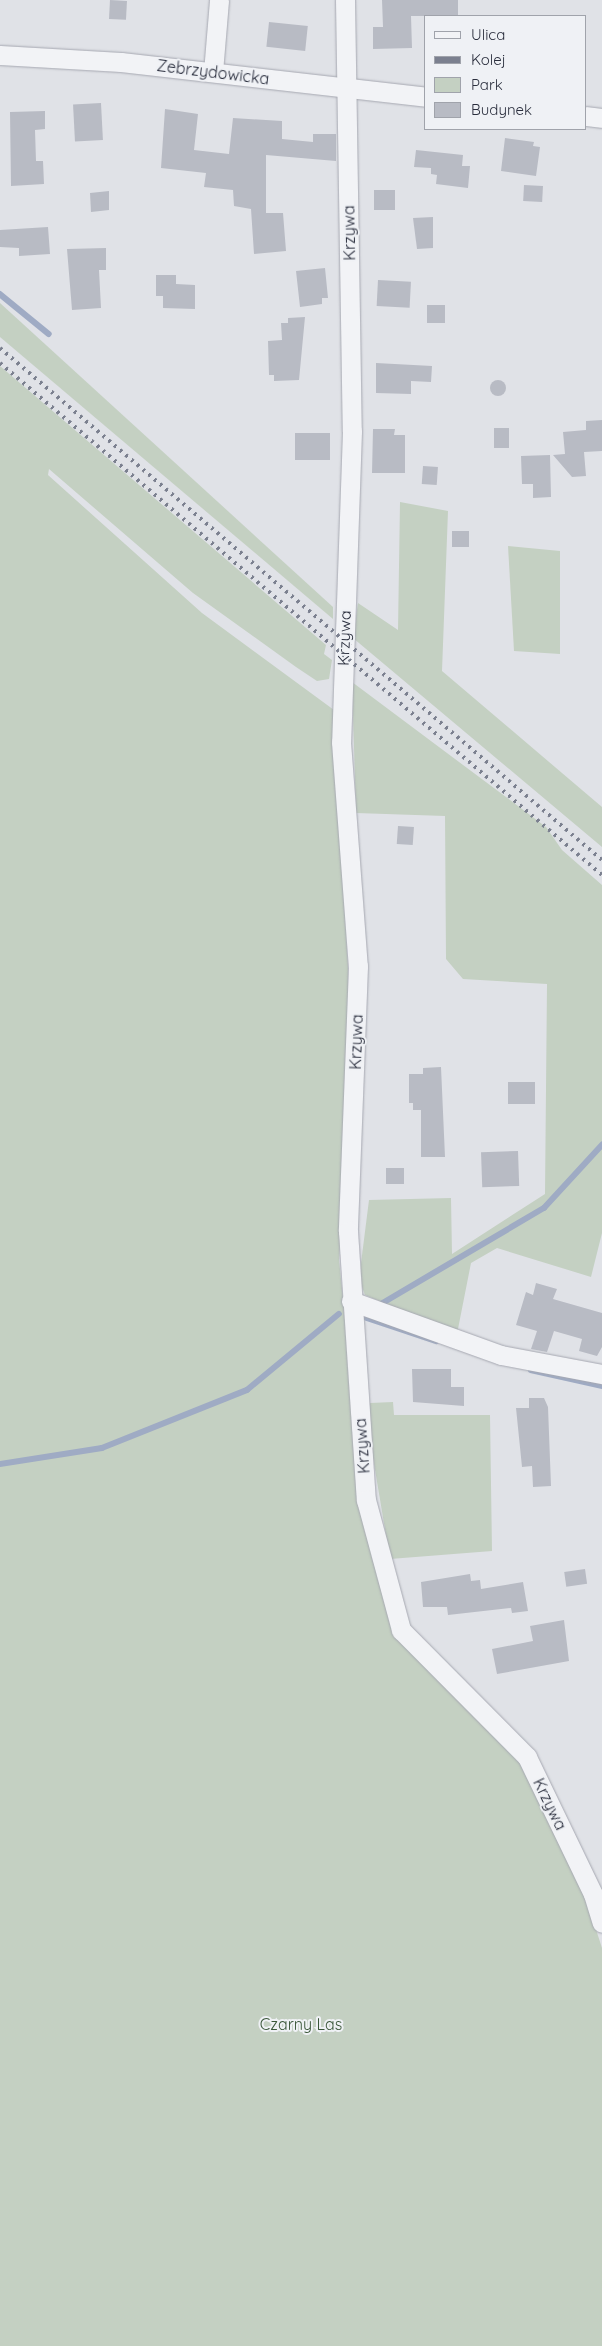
<!DOCTYPE html>
<style>
body{margin:0}
#map{position:relative;width:602px;height:2346px;overflow:hidden;background:#e0e2e7;font-family:Quicksand,sans-serif}
div>[style]{position:absolute}
.green>*{inset:0;background:#c4d0c2}
.stream>*{height:5.5px;margin:-2.75px;padding:0 2.75px;transform-origin:2.75px;border-radius:2.75px;background:#9fabc4}
.building>*{inset:0;background:#b8bbc4;transform-origin:0 0}
.round{border-radius:50%}
.roads{filter:drop-shadow(0 0 1px #a6a8b1) drop-shadow(0 0 1px #a6a8b1)}
.minor>*{height:19px;margin:-9.5px;padding:0 9.5px;transform-origin:9.5px;border-radius:9.5px;background:#f2f3f6}
.rail>*{height:4px;margin-top:-2px;transform-origin:0;background:repeating-linear-gradient(90deg,#7b808f 0 2.5px,transparent 0 7.5px)}
span{translate:-50% -50%;white-space:nowrap;text-align:center;line-height:1.15;-webkit-text-stroke:4px #eff1f5;paint-order:stroke}
.street-label{font-size:16px;color:#2a2e3d}
.park-label{font-size:16px;color:#3a5739}
.legend{position:absolute;left:424px;top:15px;width:162px;height:115px;box-sizing:border-box;background:#eff1f5;border:1px solid #a0a3ab;margin:0;padding:6px 9px;list-style:none;font-size:15px;color:#2a2e3d}
.legend li{display:flex;align-items:center;gap:10px;height:25px}
.legend b{width:25px;border:1px solid #a0a3ab}
</style>
<div id="map">
<div class="green">
<i style="clip-path:polygon(0 303px,333px 607px,333px 619px,0 337px)"></i>
<i style="clip-path:polygon(0 366px,326px 645px,324px 654px,332px 660px,329px 679px,317px 681px,296px 667px,193px 593px,49px 469px,48px 475px,202px 613px,334px 710px,352px 1040px,339px 1260px,353px 1392px,398px 1632px,526px 1766px,582px 1886px,602px 1948px,602px 2346px,0 2346px)"></i>
<i style="clip-path:polygon(400px 502px,448px 511px,442px 671px,602px 807px,602px 847px,353px 638px,358px 603px,398px 630px)"></i>
<i style="clip-path:polygon(508px 546px,560px 551px,560px 654px,514px 651px)"></i>
<i style="clip-path:polygon(352px 682px,546px 827px,562px 850px,602px 885px,602px 1233px,591px 1277px,497px 1248px,471px 1263px,457px 1334px,365px 1295px,359px 1279px,369px 1200px,451px 1198px,452px 1254px,545px 1194px,547px 984px,463px 979px,446px 959px,445px 816px,356px 813px)"></i>
<i style="clip-path:polygon(393px 1402px,394px 1415px,490px 1415px,492px 1551px,390px 1559px,369px 1434px,370px 1403px)"></i>
</div>
<div class="stream">
<i style="left:0;top:294px;width:63px;rotate:39.2deg"></i>
<i style="left:381px;top:1304px;width:189px;rotate:-30.5deg"></i>
<i style="left:544px;top:1208px;width:86px;rotate:-47.4deg"></i>
<i style="left:367px;top:1318px;width:73px;rotate:18.4deg"></i>
<i style="left:531px;top:1370px;width:73px;rotate:12.7deg"></i>
<i style="left:0;top:1464px;width:103px;rotate:-8.9deg"></i>
<i style="left:102px;top:1448px;width:156px;rotate:-21.8deg"></i>
<i style="left:247px;top:1390px;width:119px;rotate:-39.6deg"></i>
</div>
<div class="building">
<i style="left:110px;top:0;width:17px;height:19px;rotate:3deg"></i>
<i style="clip-path:polygon(382px 0,458px 0,458px 16px,411px 16px,412px 48px,373px 49px,373px 27px,383px 27px)"></i>
<i style="left:269px;top:22px;width:39px;height:25px;rotate:6deg"></i>
<i style="left:101px;top:103px;width:37px;height:28px;rotate:87deg"></i>
<i style="clip-path:polygon(165px 109px,198px 114px,194px 150px,229px 154px,233px 118px,282px 121px,282px 139px,313px 142px,313px 134px,336px 134px,336px 161px,266px 155px,266px 213px,283px 213px,286px 251px,254px 254px,251px 209px,234px 206px,233px 190px,204px 187px,206px 173px,161px 168px)"></i>
<i style="clip-path:polygon(45px 111px,45px 129px,35px 130px,36px 161px,43px 161px,44px 184px,11px 186px,10px 112px)"></i>
<i style="clip-path:polygon(505px 138px,534px 142px,533px 146px,540px 147px,536px 176px,501px 171px)"></i>
<i style="clip-path:polygon(416px 150px,463px 155px,462px 166px,470px 166px,468px 188px,436px 184px,437px 175px,431px 174px,431px 168px,414px 167px)"></i>
<i style="left:524px;top:185px;width:19px;height:16px;rotate:3deg"></i>
<i style="left:374px;top:190px;width:21px;height:20px"></i>
<i style="clip-path:polygon(109px 191px,109px 210px,91px 212px,90px 193px)"></i>
<i style="clip-path:polygon(433px 217px,433px 248px,417px 249px,413px 218px)"></i>
<i style="clip-path:polygon(48px 227px,50px 254px,19px 256px,19px 248px,0 247px,0 230px)"></i>
<i style="clip-path:polygon(106px 248px,106px 270px,99px 270px,101px 308px,72px 310px,67px 249px)"></i>
<i style="clip-path:polygon(325px 268px,328px 298px,322px 298px,322px 304px,300px 307px,296px 271px)"></i>
<i style="clip-path:polygon(156px 275px,176px 275px,176px 284px,195px 285px,195px 309px,163px 308px,163px 296px,156px 296px)"></i>
<i style="left:378px;top:280px;width:33px;height:26px;rotate:3deg"></i>
<i style="left:427px;top:305px;width:18px;height:18px"></i>
<i style="clip-path:polygon(305px 317px,299px 380px,274px 381px,274px 375px,269px 375px,268px 341px,282px 340px,281px 323px,288px 323px,288px 318px)"></i>
<i style="clip-path:polygon(376px 363px,432px 366px,431px 382px,411px 381px,411px 394px,376px 393px)"></i>
<i class="round" style="left:490px;top:380px;width:16px;height:16px"></i>
<i style="clip-path:polygon(602px 420px,602px 451px,584px 452px,586px 476px,572px 477px,553px 455px,565px 454px,563px 432px,586px 430px,586px 421px)"></i>
<i style="left:494px;top:428px;width:15px;height:20px"></i>
<i style="clip-path:polygon(373px 429px,395px 429px,394px 435px,405px 435px,405px 473px,372px 473px)"></i>
<i style="left:295px;top:433px;width:35px;height:27px"></i>
<i style="clip-path:polygon(550px 455px,551px 497px,533px 498px,533px 484px,522px 484px,521px 456px)"></i>
<i style="left:423px;top:466px;width:15px;height:18px;rotate:4deg"></i>
<i style="left:452px;top:531px;width:17px;height:16px"></i>
<i style="left:398px;top:826px;width:16px;height:18px;rotate:4deg"></i>
<i style="clip-path:polygon(441px 1067px,445px 1157px,421px 1157px,421px 1110px,413px 1110px,413px 1103px,409px 1103px,409px 1074px,423px 1074px,423px 1068px)"></i>
<i style="left:508px;top:1082px;width:27px;height:22px"></i>
<i style="left:518px;top:1151px;width:35px;height:37px;rotate:88deg"></i>
<i style="left:386px;top:1168px;width:18px;height:16px"></i>
<i style="clip-path:polygon(536px 1283px,557px 1289px,553px 1299px,602px 1313px,602px 1347px,597px 1356px,579px 1351px,582px 1339px,554px 1331px,547px 1352px,531px 1349px,537px 1331px,516px 1325px,526px 1292px,533px 1295px)"></i>
<i style="clip-path:polygon(412px 1369px,451px 1369px,451px 1387px,464px 1387px,464px 1406px,413px 1402px)"></i>
<i style="clip-path:polygon(529px 1398px,544px 1398px,548px 1407px,551px 1486px,533px 1487px,532px 1466px,522px 1467px,516px 1408px,529px 1408px)"></i>
<i style="left:585px;top:1569px;width:15px;height:21px;rotate:82deg"></i>
<i style="clip-path:polygon(470px 1574px,471px 1581px,480px 1580px,481px 1589px,523px 1582px,528px 1611px,512px 1613px,511px 1608px,448px 1615px,447px 1607px,423px 1607px,421px 1582px)"></i>
<i style="clip-path:polygon(564px 1620px,569px 1661px,497px 1674px,492px 1649px,533px 1641px,530px 1626px)"></i>
</div>
<div class="roads">
<div class="minor">
<i style="left:345px;top:0;width:431px;rotate:89.1deg"></i>
<i style="left:352px;top:431px;width:311px;rotate:92deg"></i>
<i style="left:341px;top:742px;width:225px;rotate:85.7deg"></i>
<i style="left:358px;top:966px;width:265px;rotate:92.2deg"></i>
<i style="left:348px;top:1231px;width:270px;rotate:86.2deg"></i>
<i style="left:366px;top:1500px;width:135px;rotate:74.9deg"></i>
<i style="left:401px;top:1630px;width:179px;rotate:45.2deg"></i>
<i style="left:527px;top:1757px;width:152px;rotate:64.3deg"></i>
<i style="left:593px;top:1894px;width:30px;rotate:73deg"></i>
<i style="left:0;top:55px;width:121px;rotate:3.3deg"></i>
<i style="left:121px;top:62px;width:307px;rotate:6.5deg"></i>
<i style="left:213px;top:72px;width:72px;rotate:-85.2deg"></i>
<i style="left:586px;top:116px;width:16px;rotate:7deg"></i>
<i style="left:351px;top:1301px;width:159px;rotate:19.8deg"></i>
<i style="left:501px;top:1355px;width:103px;rotate:10.7deg"></i>
</div>
</div>
<div class="rail">
<i style="left:0;top:348px;width:790px;rotate:40.38deg"></i>
<i style="left:0;top:363px;width:790px;rotate:40.38deg"></i>
</div>
<div class="street-label">
<span style="left:213px;top:72px;rotate:7deg">Zebrzydowicka</span>
<span style="left:349px;top:233px;rotate:-91deg">Krzywa</span>
<span style="left:344px;top:638px;rotate:-88deg">Krzywa</span>
<span style="left:356px;top:1042px;rotate:-88deg">Krzywa</span>
<span style="left:362px;top:1446px;rotate:-94deg">Krzywa</span>
<span style="left:550px;top:1804px;rotate:64deg">Krzywa</span>
</div>
<div class="park-label">
<span style="left:301px;top:2024px">Czarny Las</span>
</div>
<ul class="legend">
<li><b style="height:6px;background:#f2f3f6"></b>Ulica</li>
<li><b style="height:6px;background:#7b808f"></b>Kolej</li>
<li><b style="height:14px;background:#c4d0c2"></b>Park</li>
<li><b style="height:14px;background:#b8bbc4"></b>Budynek</li>
</ul>
</div>
